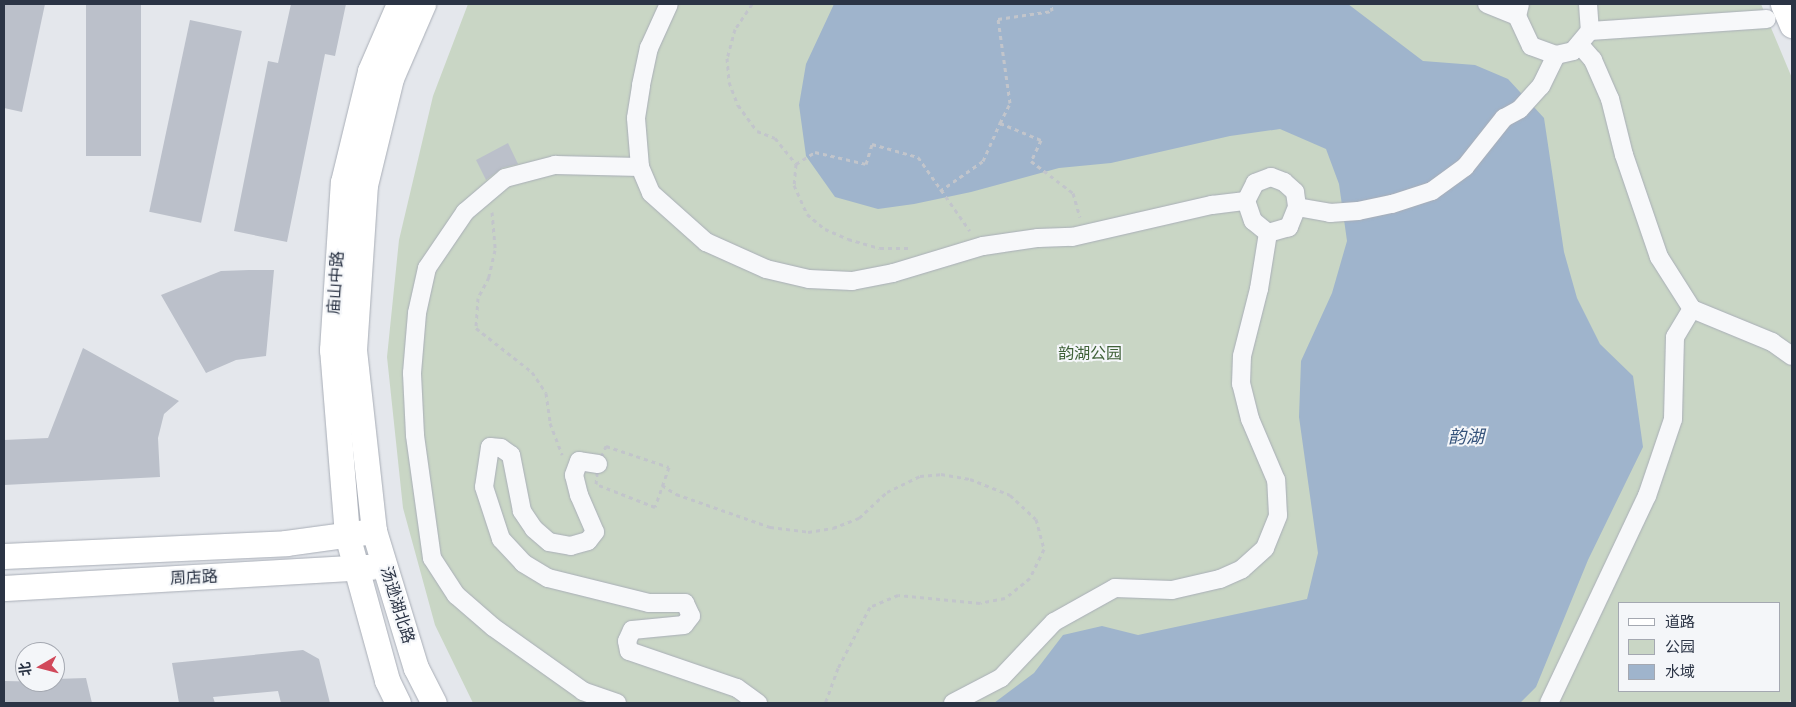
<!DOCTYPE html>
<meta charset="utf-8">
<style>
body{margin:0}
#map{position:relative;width:1796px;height:707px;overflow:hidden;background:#e4e7ec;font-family:"Source Sans 3","Noto Sans SC",sans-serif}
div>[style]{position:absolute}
.green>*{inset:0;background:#c9d6c5}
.water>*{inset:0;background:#9fb4cc}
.building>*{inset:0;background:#bbc0ca;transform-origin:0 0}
.path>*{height:3px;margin-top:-1.5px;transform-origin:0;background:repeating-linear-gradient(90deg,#c2c5cb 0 4px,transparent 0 8px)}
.roads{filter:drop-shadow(0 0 1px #a9aeb7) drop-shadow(0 0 1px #a9aeb7)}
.street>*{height:18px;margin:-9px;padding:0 9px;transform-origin:9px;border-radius:9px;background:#f7f8fa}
.secondary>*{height:25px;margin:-12.5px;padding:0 12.5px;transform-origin:12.5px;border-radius:12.5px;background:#fff}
span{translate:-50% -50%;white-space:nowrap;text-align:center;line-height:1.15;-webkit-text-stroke:4px #f4f6f9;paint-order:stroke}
.street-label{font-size:16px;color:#2b3445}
.park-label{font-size:16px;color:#3f6138}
.water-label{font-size:18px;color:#34527a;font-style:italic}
.frame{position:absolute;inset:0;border:5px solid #2b3445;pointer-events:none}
.legend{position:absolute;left:1618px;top:602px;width:162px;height:90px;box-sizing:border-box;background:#f4f6f9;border:1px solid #a4a8b1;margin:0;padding:6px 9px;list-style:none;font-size:15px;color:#2b3445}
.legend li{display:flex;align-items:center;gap:10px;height:25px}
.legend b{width:25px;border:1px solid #a4a8b1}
.north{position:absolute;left:15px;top:642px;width:50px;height:50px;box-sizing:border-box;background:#f4f6f9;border:1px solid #a4a8b1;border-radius:50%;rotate:262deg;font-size:14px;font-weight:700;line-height:20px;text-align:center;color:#2b3445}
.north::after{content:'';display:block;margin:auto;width:18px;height:22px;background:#d1495b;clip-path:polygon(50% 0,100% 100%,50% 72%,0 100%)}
</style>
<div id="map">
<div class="green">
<i style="clip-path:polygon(evenodd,468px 4px,1761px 4px,1792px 78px,1792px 697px,1789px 703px,473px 703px,435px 625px,403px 508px,387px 357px,399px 240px,433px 96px,468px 4px,1620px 603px,1780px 603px,1780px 691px,1620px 691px,1620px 603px)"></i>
</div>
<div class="water">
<i style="clip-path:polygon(834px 4px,1348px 4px,1423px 61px,1475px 65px,1508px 79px,1544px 118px,1564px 252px,1577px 298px,1600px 344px,1633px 376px,1643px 447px,1588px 560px,1536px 687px,1520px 703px,994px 703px,1034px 673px,1063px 635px,1102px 626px,1138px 635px,1307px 599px,1318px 553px,1299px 417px,1301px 361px,1332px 293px,1347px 241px,1339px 184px,1326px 149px,1280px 129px,1230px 136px,1111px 163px,1059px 168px,971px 192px,914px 204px,878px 209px,835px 197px,806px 156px,799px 105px,806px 64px)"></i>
</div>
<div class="building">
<i style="clip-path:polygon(4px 4px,45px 4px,22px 112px,4px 108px)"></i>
<i style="left:86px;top:4px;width:55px;height:152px"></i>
<i style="clip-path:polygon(291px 4px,346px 4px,335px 56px,325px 54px,287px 242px,234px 231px,268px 61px,278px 63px)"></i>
<i style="left:190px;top:20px;width:53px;height:196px;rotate:12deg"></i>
<i style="clip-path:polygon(508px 143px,518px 164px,502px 168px,486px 180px,476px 160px)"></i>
<i style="clip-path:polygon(249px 270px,274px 270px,266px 356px,236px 360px,206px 373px,161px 295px,221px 271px)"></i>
<i style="clip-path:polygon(83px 348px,179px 401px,164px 414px,158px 438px,160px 477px,4px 485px,4px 440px,48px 438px)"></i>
<i style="clip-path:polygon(303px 650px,319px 659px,330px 703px,281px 703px,278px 691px,213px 697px,215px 703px,179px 703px,172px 663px)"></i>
<i style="clip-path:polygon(86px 678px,92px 703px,4px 703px,4px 681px,55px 682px,55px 679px)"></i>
</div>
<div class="path">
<i style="left:752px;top:4px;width:30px;rotate:124deg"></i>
<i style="left:735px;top:29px;width:30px;rotate:105deg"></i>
<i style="left:727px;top:58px;width:24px;rotate:85deg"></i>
<i style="left:729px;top:82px;width:25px;rotate:69deg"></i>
<i style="left:738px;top:105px;width:32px;rotate:54deg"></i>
<i style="left:757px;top:131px;width:19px;rotate:21deg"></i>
<i style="left:775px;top:138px;width:33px;rotate:51deg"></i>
<i style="left:796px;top:164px;width:21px;rotate:95deg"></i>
<i style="left:794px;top:185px;width:32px;rotate:66deg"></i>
<i style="left:807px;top:214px;width:23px;rotate:40deg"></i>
<i style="left:825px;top:229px;width:25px;rotate:23deg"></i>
<i style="left:848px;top:239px;width:33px;rotate:16deg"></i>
<i style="left:880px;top:248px;width:28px"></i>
<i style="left:1000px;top:123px;width:22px;rotate:-63deg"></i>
<i style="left:1010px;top:103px;width:85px;rotate:-98.1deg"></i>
<i style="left:998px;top:19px;width:55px;rotate:-8.4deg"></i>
<i style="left:1052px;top:11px;width:7px;rotate:-98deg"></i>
<i style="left:796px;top:164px;width:22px;rotate:-32deg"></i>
<i style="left:815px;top:152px;width:52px;rotate:13.2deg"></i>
<i style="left:866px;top:164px;width:21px;rotate:-73deg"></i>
<i style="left:872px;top:144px;width:48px;rotate:15.8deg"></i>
<i style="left:918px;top:157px;width:90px;rotate:54.9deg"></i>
<i style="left:940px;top:191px;width:52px;rotate:-34.9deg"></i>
<i style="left:983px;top:161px;width:42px;rotate:-65.9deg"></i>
<i style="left:1000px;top:123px;width:44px;rotate:22.5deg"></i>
<i style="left:1041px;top:140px;width:23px;rotate:115deg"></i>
<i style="left:1031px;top:161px;width:53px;rotate:37.3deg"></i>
<i style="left:1073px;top:193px;width:25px;rotate:74deg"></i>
<i style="left:492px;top:212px;width:38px;rotate:85deg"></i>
<i style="left:495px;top:250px;width:28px;rotate:103deg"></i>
<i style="left:489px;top:277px;width:24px;rotate:118deg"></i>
<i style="left:478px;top:298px;width:30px;rotate:94deg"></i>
<i style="left:476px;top:328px;width:71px;rotate:38.2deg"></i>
<i style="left:532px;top:372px;width:25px;rotate:56deg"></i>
<i style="left:546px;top:393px;width:30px;rotate:82deg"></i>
<i style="left:550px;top:423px;width:34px;rotate:69deg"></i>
<i style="left:606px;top:446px;width:66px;rotate:18.4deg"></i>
<i style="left:669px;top:467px;width:42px;rotate:109.3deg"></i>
<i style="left:655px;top:507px;width:63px;rotate:-158.7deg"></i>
<i style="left:596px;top:484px;width:20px;rotate:-84deg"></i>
<i style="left:598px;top:464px;width:20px;rotate:-66deg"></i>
<i style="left:662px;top:485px;width:17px;rotate:33deg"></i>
<i style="left:676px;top:494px;width:100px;rotate:19.3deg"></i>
<i style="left:770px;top:527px;width:38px;rotate:7deg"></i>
<i style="left:808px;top:532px;width:25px;rotate:-9deg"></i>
<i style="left:833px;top:528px;width:28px;rotate:-21deg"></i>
<i style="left:859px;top:518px;width:38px;rotate:-43deg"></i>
<i style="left:887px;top:492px;width:37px;rotate:-26deg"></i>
<i style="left:920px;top:476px;width:21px;rotate:-5deg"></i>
<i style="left:941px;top:474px;width:29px;rotate:10deg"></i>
<i style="left:970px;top:479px;width:43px;rotate:21.8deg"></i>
<i style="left:1010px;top:495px;width:35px;rotate:43deg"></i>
<i style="left:1036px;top:519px;width:31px;rotate:75deg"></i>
<i style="left:1044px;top:549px;width:32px;rotate:116deg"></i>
<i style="left:1030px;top:578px;width:32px;rotate:141deg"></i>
<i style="left:1005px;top:598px;width:25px;rotate:169deg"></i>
<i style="left:980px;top:603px;width:82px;rotate:-174.4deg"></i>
<i style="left:898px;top:595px;width:30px;rotate:157deg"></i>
<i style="left:870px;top:607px;width:69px;rotate:117.7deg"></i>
<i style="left:838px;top:668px;width:37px;rotate:110deg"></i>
</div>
<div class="roads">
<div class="street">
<i style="left:1487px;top:4px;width:32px;rotate:22deg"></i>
<i style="left:1517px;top:16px;width:12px;rotate:-76deg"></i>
<i style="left:1588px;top:4px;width:27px;rotate:86deg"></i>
<i style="left:1517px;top:16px;width:33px;rotate:65deg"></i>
<i style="left:1531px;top:46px;width:27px;rotate:20deg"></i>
<i style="left:640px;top:167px;width:49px;rotate:-94.7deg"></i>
<i style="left:636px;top:118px;width:33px;rotate:-81deg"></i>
<i style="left:641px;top:85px;width:38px;rotate:-78deg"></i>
<i style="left:649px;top:48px;width:48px;rotate:-65.6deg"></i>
<i style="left:1271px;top:177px;width:14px;rotate:21deg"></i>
<i style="left:1284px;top:182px;width:15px;rotate:42deg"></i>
<i style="left:1295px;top:192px;width:15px;rotate:82deg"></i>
<i style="left:1297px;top:207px;width:22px;rotate:112deg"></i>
<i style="left:1289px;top:227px;width:22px;rotate:164deg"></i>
<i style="left:1268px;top:233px;width:19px;rotate:-141deg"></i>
<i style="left:1253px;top:221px;width:21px;rotate:-109deg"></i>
<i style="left:1246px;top:201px;width:20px;rotate:-63deg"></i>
<i style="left:1255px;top:183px;width:17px;rotate:-21deg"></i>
<i style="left:1297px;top:207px;width:34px;rotate:10deg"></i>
<i style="left:1330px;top:213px;width:28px;rotate:-4deg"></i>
<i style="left:1358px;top:211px;width:35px;rotate:-12deg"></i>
<i style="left:1392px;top:204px;width:42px;rotate:-18deg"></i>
<i style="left:1432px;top:191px;width:41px;rotate:-36deg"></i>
<i style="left:1465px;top:167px;width:63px;rotate:-51.5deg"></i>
<i style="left:1504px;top:118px;width:18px;rotate:-29deg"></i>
<i style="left:1520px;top:109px;width:31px;rotate:-48deg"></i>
<i style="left:1541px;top:86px;width:34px;rotate:-64deg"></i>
<i style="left:1556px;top:55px;width:17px;rotate:-13deg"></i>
<i style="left:1573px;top:51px;width:26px;rotate:-50deg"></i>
<i style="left:1590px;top:31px;width:177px;rotate:-3.9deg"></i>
<i style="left:1692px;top:309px;width:87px;rotate:22.4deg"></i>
<i style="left:1772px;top:342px;width:24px;rotate:35deg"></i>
<i style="left:598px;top:464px;width:19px;rotate:-171deg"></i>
<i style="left:579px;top:461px;width:15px;rotate:110deg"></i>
<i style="left:574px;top:475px;width:21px;rotate:76deg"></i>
<i style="left:579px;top:495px;width:40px;rotate:66.6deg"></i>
<i style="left:595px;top:532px;width:11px;rotate:128deg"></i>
<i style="left:588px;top:541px;width:18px;rotate:164deg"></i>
<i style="left:571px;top:546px;width:22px;rotate:-170deg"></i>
<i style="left:549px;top:542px;width:20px;rotate:-139deg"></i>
<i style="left:534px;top:529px;width:22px;rotate:-124deg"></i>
<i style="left:522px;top:511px;width:57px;rotate:-101.1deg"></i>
<i style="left:511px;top:455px;width:12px;rotate:-145deg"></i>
<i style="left:501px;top:448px;width:11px;rotate:-175deg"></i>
<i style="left:490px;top:447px;width:40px;rotate:98.5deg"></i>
<i style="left:484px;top:487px;width:55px;rotate:71.9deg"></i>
<i style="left:501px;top:539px;width:33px;rotate:47deg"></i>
<i style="left:523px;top:563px;width:29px;rotate:31deg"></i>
<i style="left:548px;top:578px;width:104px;rotate:13.9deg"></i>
<i style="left:649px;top:603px;width:36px"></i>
<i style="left:685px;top:603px;width:14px;rotate:65deg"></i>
<i style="left:691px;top:616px;width:11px;rotate:128deg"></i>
<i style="left:684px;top:625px;width:52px;rotate:174.5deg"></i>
<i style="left:632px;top:630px;width:12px;rotate:114deg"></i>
<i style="left:627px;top:641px;width:10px;rotate:79deg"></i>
<i style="left:629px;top:651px;width:114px;rotate:18.9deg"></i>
<i style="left:737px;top:688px;width:26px;rotate:36deg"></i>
<i style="left:617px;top:703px;width:36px;rotate:-161deg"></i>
<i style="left:583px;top:691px;width:110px;rotate:-144.6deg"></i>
<i style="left:493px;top:627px;width:49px;rotate:-139.1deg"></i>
<i style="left:456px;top:595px;width:44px;rotate:-123deg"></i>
<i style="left:432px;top:558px;width:124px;rotate:-97.9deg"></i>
<i style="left:415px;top:435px;width:62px;rotate:-92.8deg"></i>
<i style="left:412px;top:373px;width:60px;rotate:-85.2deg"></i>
<i style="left:417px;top:313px;width:46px;rotate:-77.5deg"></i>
<i style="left:427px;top:268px;width:68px;rotate:-55.8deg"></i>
<i style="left:465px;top:212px;width:52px;rotate:-40.4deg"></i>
<i style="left:505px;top:178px;width:52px;rotate:-14.6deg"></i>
<i style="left:555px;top:165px;width:85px;rotate:1.3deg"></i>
<i style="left:640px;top:167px;width:28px;rotate:67deg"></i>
<i style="left:651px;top:193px;width:74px;rotate:41.7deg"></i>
<i style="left:706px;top:242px;width:66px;rotate:24.2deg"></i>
<i style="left:766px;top:269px;width:44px;rotate:13.1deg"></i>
<i style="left:809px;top:279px;width:43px;rotate:2.7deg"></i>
<i style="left:852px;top:281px;width:42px;rotate:-11deg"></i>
<i style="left:893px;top:273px;width:94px;rotate:-16.7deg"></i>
<i style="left:983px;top:246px;width:56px;rotate:-8.3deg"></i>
<i style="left:1038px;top:238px;width:34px;rotate:-2deg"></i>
<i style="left:1072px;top:237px;width:144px;rotate:-12.9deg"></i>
<i style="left:1212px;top:205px;width:34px;rotate:-7deg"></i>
<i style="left:953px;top:703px;width:54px;rotate:-27.5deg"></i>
<i style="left:1001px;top:678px;width:77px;rotate:-46.6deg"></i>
<i style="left:1054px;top:622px;width:70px;rotate:-29.1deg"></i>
<i style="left:1115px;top:588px;width:57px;rotate:2deg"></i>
<i style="left:1172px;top:590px;width:49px;rotate:-12.9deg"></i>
<i style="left:1220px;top:579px;width:24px;rotate:-24deg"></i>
<i style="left:1242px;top:569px;width:31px;rotate:-42deg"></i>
<i style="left:1265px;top:548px;width:35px;rotate:-68deg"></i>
<i style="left:1278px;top:515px;width:35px;rotate:-93deg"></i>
<i style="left:1276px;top:480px;width:66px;rotate:-113.1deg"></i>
<i style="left:1250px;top:419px;width:36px;rotate:-104deg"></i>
<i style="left:1241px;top:384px;width:28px;rotate:-88deg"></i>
<i style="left:1242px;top:356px;width:69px;rotate:-75.8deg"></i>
<i style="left:1259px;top:289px;width:57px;rotate:-80.9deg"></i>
<i style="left:1549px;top:703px;width:229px;rotate:-64.7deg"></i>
<i style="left:1647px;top:496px;width:81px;rotate:-71.3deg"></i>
<i style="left:1673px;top:419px;width:82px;rotate:-88.6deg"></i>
<i style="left:1675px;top:337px;width:33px;rotate:-59deg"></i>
<i style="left:1692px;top:309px;width:62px;rotate:-122.4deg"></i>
<i style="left:1659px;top:257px;width:108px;rotate:-108.9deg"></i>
<i style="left:1624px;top:155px;width:58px;rotate:-104deg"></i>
<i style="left:1610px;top:99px;width:43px;rotate:-113.6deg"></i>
<i style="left:1593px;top:60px;width:21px;rotate:-131deg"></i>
</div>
<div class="secondary">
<i style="left:1783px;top:4px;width:23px;rotate:67deg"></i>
<i style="left:374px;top:531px;width:182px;rotate:-96.3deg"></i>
<i style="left:354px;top:350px;width:165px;rotate:-86.2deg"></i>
<i style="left:365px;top:185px;width:110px;rotate:-76.3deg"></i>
<i style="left:391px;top:78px;width:81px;rotate:-66.6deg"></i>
<i style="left:4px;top:556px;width:282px;rotate:-2.6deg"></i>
<i style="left:286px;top:543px;width:89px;rotate:-7.8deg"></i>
<i style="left:374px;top:531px;width:143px;rotate:73deg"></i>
<i style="left:416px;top:668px;width:39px;rotate:63deg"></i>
<i style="left:4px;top:588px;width:368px;rotate:-3.3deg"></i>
<i style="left:398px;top:703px;width:25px;rotate:-116deg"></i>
<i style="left:387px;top:680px;width:150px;rotate:-105.4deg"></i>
<i style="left:347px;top:535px;width:186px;rotate:-94.6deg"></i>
<i style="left:332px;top:350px;width:168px;rotate:-86.3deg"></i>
<i style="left:343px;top:182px;width:114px;rotate:-76.3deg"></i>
<i style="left:370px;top:71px;width:73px;rotate:-66.6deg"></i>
</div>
</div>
<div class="street-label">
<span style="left:336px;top:283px;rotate:-86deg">庙山中路</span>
<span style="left:194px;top:578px;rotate:-3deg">周店路</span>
<span style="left:397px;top:605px;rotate:73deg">汤逊湖北路</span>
</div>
<div class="park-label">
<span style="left:1090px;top:354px">韵湖公园</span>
</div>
<div class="water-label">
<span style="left:1466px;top:438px">韵湖</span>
</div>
<div class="frame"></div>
<ul class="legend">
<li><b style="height:6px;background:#fff"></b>道路</li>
<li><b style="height:14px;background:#c9d6c5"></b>公园</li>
<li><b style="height:14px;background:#9fb4cc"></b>水域</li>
</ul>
<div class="north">北</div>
</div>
